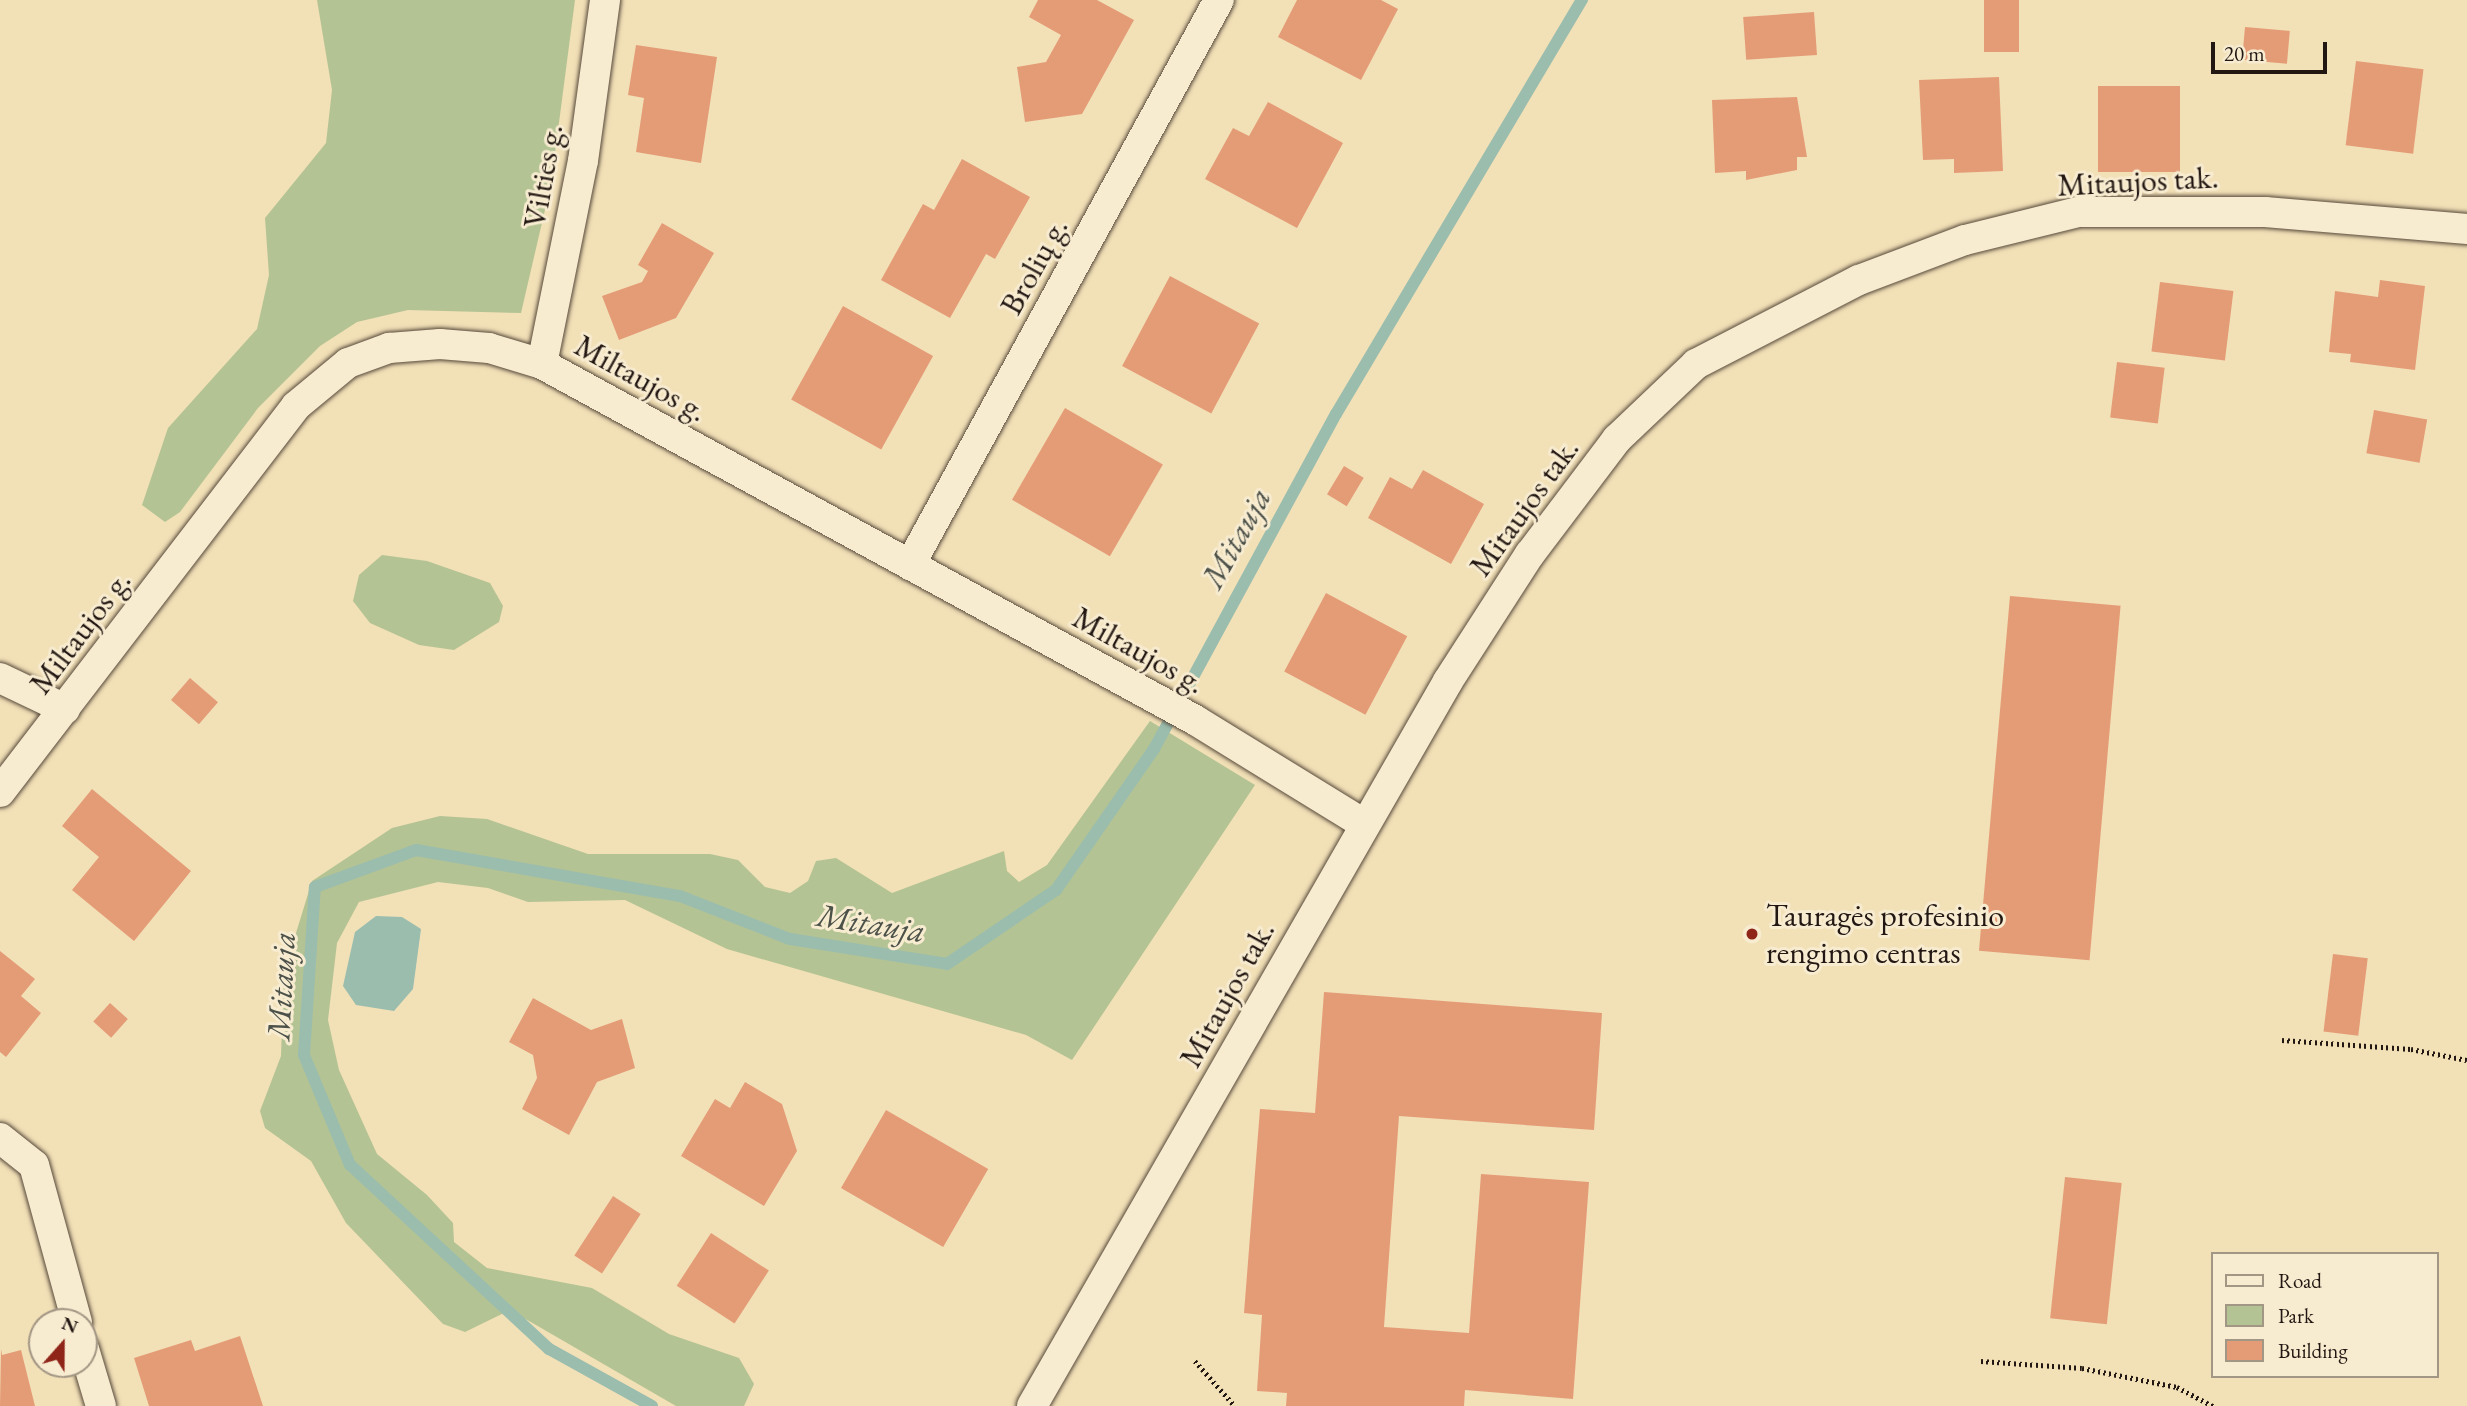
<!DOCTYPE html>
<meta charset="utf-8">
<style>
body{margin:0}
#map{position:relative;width:2467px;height:1406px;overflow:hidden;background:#f2e0b7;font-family:"EB Garamond",serif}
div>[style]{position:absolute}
.green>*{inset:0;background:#b4c393}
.water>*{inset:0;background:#9bbdae}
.stream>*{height:12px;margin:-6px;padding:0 6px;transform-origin:6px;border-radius:6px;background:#9bbdae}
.building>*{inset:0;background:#e49c77;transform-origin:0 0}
.path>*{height:4.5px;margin-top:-2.25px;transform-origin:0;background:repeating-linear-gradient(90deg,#221712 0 2px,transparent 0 5.5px)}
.roads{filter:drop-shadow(0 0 2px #56493b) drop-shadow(0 0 2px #56493b)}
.street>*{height:30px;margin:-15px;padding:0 15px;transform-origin:15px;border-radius:15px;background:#f7ebd0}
.dots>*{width:19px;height:19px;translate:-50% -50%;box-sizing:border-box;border:4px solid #f7ebd0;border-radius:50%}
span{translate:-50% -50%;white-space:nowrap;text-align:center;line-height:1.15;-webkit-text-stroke:6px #f7ebd0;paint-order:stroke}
.street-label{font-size:32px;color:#221712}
.poi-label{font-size:32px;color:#221712}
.left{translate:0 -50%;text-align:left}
.water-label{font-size:33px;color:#4c5149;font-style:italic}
.legend{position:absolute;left:2211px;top:1252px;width:228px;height:126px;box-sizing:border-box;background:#f7ebd0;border:2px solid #a29684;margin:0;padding:9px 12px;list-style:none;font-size:21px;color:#221712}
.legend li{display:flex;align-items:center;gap:14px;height:35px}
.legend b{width:35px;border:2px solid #a29684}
.north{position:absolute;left:28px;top:1308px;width:70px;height:70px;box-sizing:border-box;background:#f7ebd0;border:2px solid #a29684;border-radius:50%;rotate:21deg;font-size:19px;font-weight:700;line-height:28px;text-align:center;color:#221712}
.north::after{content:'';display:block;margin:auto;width:24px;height:32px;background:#8f2418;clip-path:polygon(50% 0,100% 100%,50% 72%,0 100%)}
.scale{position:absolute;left:2211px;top:42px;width:116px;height:32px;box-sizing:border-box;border:4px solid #221712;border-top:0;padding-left:9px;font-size:21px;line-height:24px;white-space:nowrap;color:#221712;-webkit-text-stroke:5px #f7ebd0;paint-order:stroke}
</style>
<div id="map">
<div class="green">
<i style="clip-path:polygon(317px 0,575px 0,551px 184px,521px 313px,408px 310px,357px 322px,320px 346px,258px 408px,180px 512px,165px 522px,142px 505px,168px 428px,257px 329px,269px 275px,265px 218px,326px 143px,332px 90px)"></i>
<i style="clip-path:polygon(382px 555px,427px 561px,490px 583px,503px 606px,499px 622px,454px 650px,419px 645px,370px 623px,353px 601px,359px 575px)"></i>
<i style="clip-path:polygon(1150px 721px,1255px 785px,1072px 1060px,1026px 1035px,727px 949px,625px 900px,528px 902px,488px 888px,438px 882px,359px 902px,337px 943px,328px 1020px,339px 1070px,377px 1154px,427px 1195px,453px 1223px,454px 1242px,487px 1268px,592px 1288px,669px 1334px,739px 1358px,754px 1384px,744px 1406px,676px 1406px,510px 1310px,465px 1332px,443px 1324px,346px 1223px,311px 1161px,265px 1128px,260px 1111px,281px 1056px,284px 972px,312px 881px,392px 828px,440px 816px,487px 819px,588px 854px,710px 854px,738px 860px,765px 887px,790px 893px,808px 881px,816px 861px,836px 858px,892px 893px,1004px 851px,1007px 871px,1019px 882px,1047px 865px)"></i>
</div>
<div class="water">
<i style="clip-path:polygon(376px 916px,402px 917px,421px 929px,413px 989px,394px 1011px,356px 1005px,343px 986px,355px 932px)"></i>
</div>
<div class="stream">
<i style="left:652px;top:1406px;width:118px;rotate:-151deg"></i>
<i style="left:549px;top:1349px;width:271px;rotate:-137.2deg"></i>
<i style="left:350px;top:1165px;width:119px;rotate:-112.7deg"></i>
<i style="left:304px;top:1055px;width:168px;rotate:-86.3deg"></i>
<i style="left:315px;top:887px;width:108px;rotate:-20.1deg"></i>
<i style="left:416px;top:850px;width:268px;rotate:9.9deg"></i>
<i style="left:680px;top:896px;width:118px;rotate:21.4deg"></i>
<i style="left:790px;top:939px;width:159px;rotate:9deg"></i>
<i style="left:947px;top:964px;width:132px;rotate:-34.2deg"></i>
<i style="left:1056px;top:890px;width:172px;rotate:-55.2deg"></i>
<i style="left:1154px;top:749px;width:381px;rotate:-61.5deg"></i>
<i style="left:1336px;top:414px;width:482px;rotate:-59.3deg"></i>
</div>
<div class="building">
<i style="clip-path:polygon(1038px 0,1097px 0,1134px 20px,1082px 114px,1025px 122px,1017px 67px,1046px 62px,1061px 35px,1029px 17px)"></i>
<i style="clip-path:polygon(1297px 0,1381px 0,1398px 9px,1361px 80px,1278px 37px)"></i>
<i style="left:1984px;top:0;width:35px;height:52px"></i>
<i style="left:1814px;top:12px;width:43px;height:71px;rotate:86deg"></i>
<i style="left:2245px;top:27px;width:45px;height:33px;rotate:5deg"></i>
<i style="clip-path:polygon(636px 45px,717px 57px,701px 163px,636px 152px,644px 98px,628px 95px)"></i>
<i style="left:2356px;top:61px;width:68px;height:85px;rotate:7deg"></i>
<i style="clip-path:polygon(1999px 77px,2003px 171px,1954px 173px,1954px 159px,1923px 160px,1919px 80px)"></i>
<i style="left:2098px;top:86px;width:82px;height:86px"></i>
<i style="clip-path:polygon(1797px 97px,1807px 157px,1797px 157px,1797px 170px,1746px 180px,1746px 171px,1715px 173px,1712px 100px)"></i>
<i style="clip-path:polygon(1268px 102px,1343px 143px,1297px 228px,1205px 179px,1233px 128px,1249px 136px)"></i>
<i style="clip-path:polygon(962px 159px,1030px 197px,995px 259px,986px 254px,950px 318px,881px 280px,923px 204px,934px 210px)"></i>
<i style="clip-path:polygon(662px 223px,714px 253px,676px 318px,619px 340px,602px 296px,642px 282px,648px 271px,638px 265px)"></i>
<i style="left:1170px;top:276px;width:101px;height:102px;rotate:28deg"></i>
<i style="clip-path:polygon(2380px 280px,2425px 286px,2415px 370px,2350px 362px,2351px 354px,2329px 352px,2335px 291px,2378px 297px)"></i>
<i style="left:2160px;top:282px;width:74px;height:70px;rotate:7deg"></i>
<i style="left:843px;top:306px;width:103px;height:107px;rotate:29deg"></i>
<i style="left:2117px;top:362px;width:48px;height:56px;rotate:7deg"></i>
<i style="left:1065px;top:408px;width:113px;height:106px;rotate:30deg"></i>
<i style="left:2374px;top:410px;width:54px;height:44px;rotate:10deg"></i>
<i style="left:1344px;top:466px;width:23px;height:33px;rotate:31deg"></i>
<i style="clip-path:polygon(1423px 470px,1484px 504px,1451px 564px,1368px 518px,1390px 477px,1412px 489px)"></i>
<i style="left:1326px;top:593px;width:92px;height:89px;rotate:28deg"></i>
<i style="left:2010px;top:596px;width:111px;height:356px;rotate:5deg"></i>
<i style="left:190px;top:678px;width:37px;height:29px;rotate:41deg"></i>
<i style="clip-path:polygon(92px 789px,191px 871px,134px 941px,72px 890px,99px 857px,62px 826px)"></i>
<i style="clip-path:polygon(0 951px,35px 979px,21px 996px,41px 1013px,6px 1057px,0 1052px)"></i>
<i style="left:2333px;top:954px;width:35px;height:78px;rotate:7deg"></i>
<i style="clip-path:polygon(1324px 992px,1602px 1013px,1594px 1130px,1399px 1116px,1384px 1327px,1469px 1333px,1481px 1174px,1589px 1182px,1573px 1399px,1465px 1390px,1464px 1406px,1286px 1406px,1287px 1393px,1257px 1391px,1262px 1315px,1244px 1313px,1260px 1109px,1315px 1113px)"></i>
<i style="clip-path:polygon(533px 998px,591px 1030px,622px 1019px,635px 1068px,597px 1082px,569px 1135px,522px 1109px,537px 1078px,533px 1055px,509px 1042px)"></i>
<i style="left:110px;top:1003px;width:24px;height:25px;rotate:42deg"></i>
<i style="clip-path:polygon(745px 1082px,782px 1104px,797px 1151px,764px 1206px,681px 1156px,715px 1099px,730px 1108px)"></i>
<i style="left:886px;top:1110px;width:118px;height:90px;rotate:30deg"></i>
<i style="left:2065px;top:1177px;width:57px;height:142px;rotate:6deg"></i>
<i style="left:613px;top:1196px;width:33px;height:71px;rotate:33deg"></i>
<i style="left:711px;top:1233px;width:69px;height:63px;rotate:33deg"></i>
<i style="clip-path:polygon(240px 1336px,263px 1406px,149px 1406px,134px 1358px,191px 1340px,195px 1351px)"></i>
<i style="clip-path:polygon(1px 1349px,2px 1355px,21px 1350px,35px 1406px,0 1406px)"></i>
</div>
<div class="path">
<i style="left:2282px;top:1040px;width:129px;rotate:4deg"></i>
<i style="left:2411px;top:1049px;width:57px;rotate:11.1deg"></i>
<i style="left:1195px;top:1361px;width:60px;rotate:48.4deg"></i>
<i style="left:1981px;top:1361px;width:101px;rotate:4deg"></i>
<i style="left:2082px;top:1368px;width:97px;rotate:11.3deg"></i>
<i style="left:2177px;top:1387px;width:41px;rotate:27.8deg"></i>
</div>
<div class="roads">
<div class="street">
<i style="left:542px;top:364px;width:207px;rotate:-78.6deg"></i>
<i style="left:583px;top:161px;width:162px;rotate:-82.2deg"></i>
<i style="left:910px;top:565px;width:644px;rotate:-61.33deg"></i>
<i style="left:0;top:678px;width:72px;rotate:25.5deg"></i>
<i style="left:0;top:792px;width:486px;rotate:-52.5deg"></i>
<i style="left:296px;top:406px;width:67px;rotate:-39.6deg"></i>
<i style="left:348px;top:363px;width:44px;rotate:-20.1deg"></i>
<i style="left:389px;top:348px;width:51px;rotate:-4.5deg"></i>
<i style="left:440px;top:344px;width:49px;rotate:4.7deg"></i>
<i style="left:489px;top:348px;width:55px;rotate:16.8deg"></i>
<i style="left:542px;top:364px;width:744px;rotate:28.6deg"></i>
<i style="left:1195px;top:720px;width:198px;rotate:31.6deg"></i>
<i style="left:0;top:1138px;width:43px;rotate:38.5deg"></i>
<i style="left:34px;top:1165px;width:163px;rotate:74.7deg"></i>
<i style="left:84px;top:1349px;width:59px;rotate:73.4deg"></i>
<i style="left:1032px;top:1406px;width:836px;rotate:-60.15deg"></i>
<i style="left:1448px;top:681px;width:151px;rotate:-57.2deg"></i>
<i style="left:1530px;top:554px;width:144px;rotate:-52.9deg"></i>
<i style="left:1617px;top:439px;width:109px;rotate:-43.5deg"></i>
<i style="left:1696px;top:364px;width:183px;rotate:-27.3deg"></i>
<i style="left:1859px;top:280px;width:113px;rotate:-20.7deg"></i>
<i style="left:1965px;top:240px;width:116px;rotate:-13.9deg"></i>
<i style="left:2078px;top:212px;width:187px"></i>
<i style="left:2265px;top:212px;width:203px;rotate:4.8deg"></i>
</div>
</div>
<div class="dots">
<i style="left:1752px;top:934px;background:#8f2418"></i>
</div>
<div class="street-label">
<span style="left:543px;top:176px;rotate:-80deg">Vilties g.</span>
<span style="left:2138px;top:181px;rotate:-3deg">Mitaujos tak.</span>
<span style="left:1034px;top:266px;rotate:-61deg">Brolių g.</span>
<span style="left:641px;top:378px;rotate:29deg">Miltaujos g.</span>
<span style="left:1524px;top:507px;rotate:-54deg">Mitaujos tak.</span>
<span style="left:80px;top:632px;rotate:-53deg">Miltaujos g.</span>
<span style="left:1139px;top:650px;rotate:29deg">Miltaujos g.</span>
<span style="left:1227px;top:994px;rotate:-61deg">Mitaujos tak.</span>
</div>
<div class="poi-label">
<span class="left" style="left:1766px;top:934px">Tauragės profesinio<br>rengimo centras</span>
</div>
<div class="water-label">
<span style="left:1236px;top:538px;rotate:-61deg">Mitauja</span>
<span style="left:871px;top:923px;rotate:9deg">Mitauja</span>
<span style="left:281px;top:986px;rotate:-87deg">Mitauja</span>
</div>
<ul class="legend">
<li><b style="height:9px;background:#f7ebd0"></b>Road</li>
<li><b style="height:19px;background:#b4c393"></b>Park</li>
<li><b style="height:19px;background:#e49c77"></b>Building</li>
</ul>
<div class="north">N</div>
<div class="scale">20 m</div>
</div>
